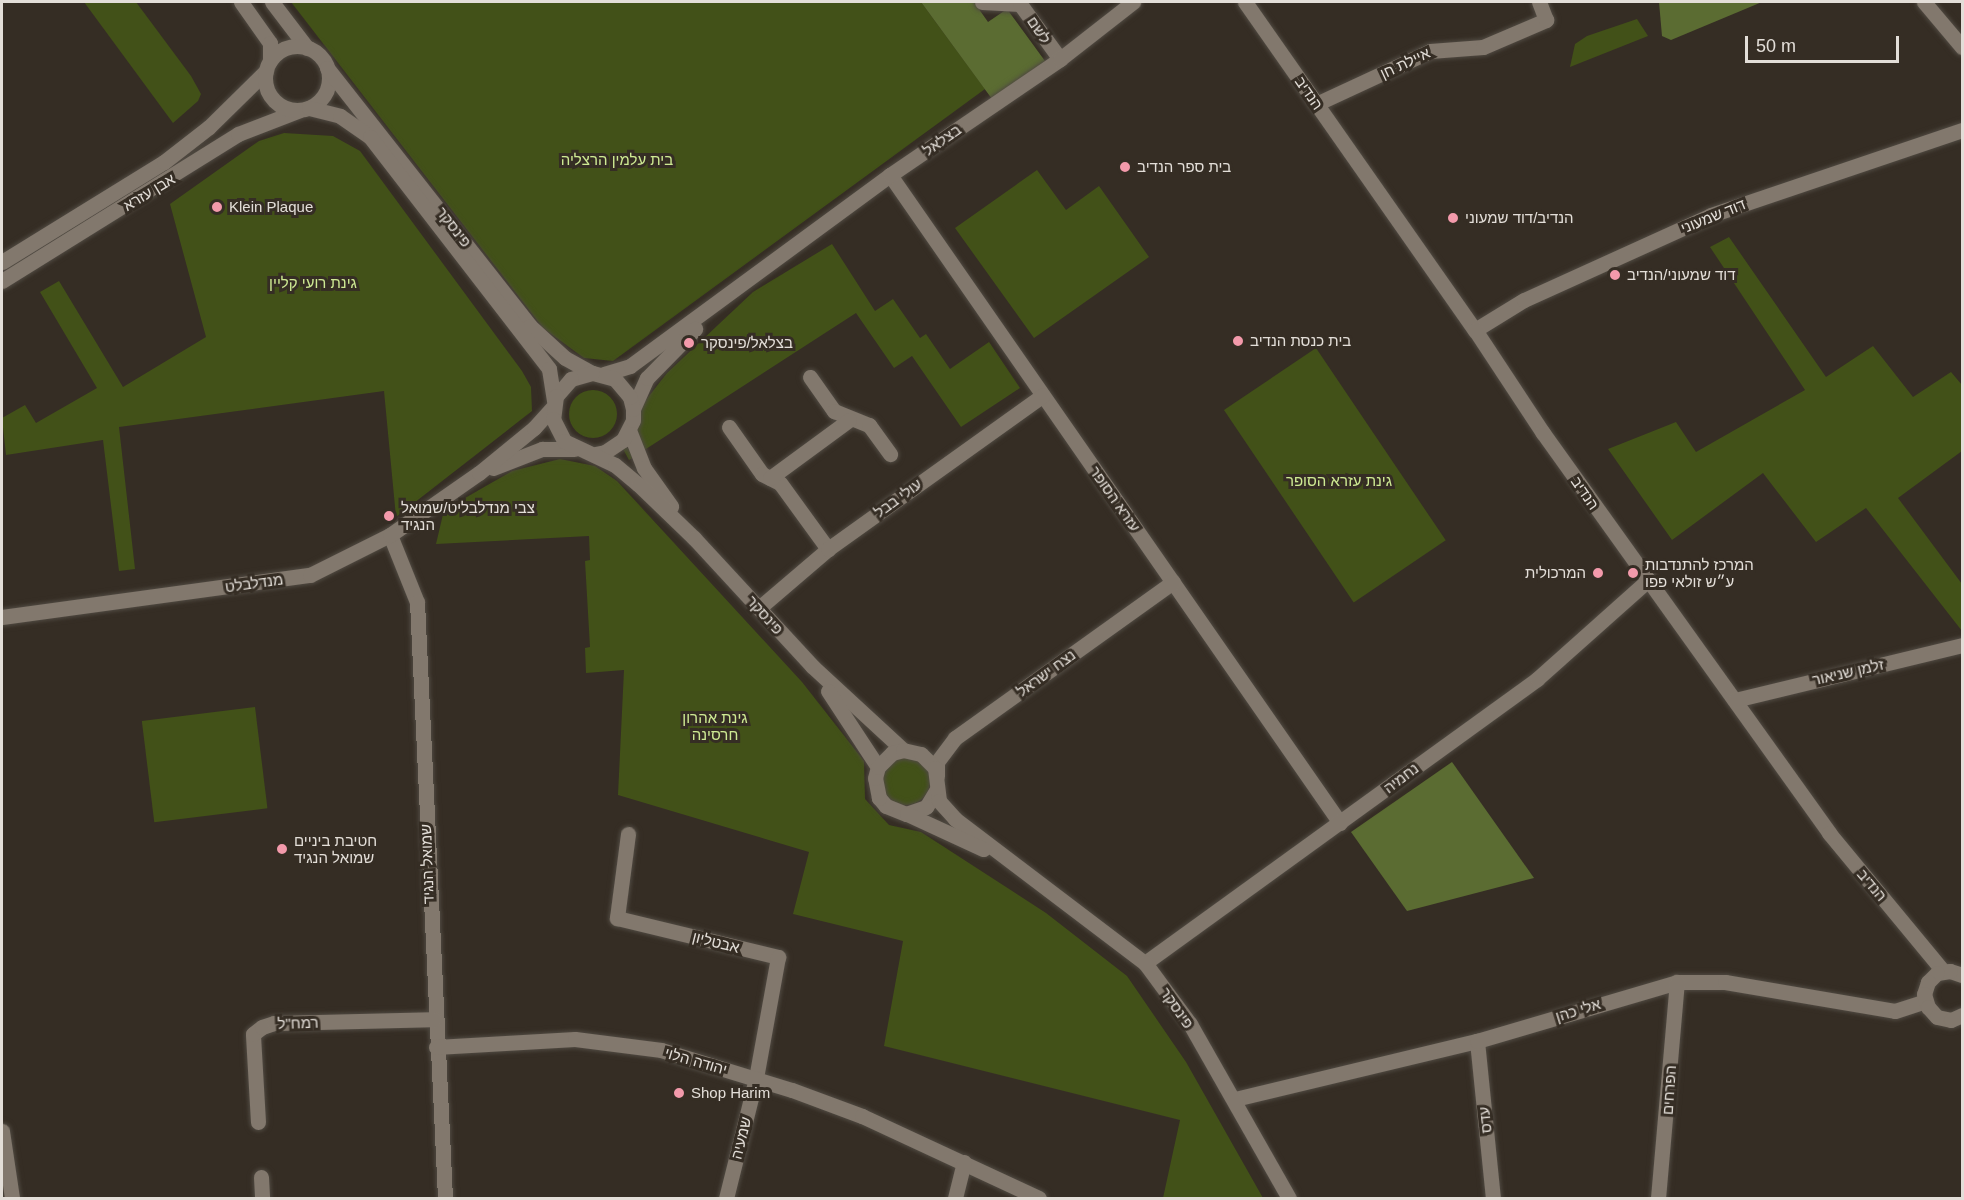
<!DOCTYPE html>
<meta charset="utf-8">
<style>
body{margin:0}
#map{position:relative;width:1964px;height:1200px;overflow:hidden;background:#352d24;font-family:Arial,"Noto Sans Hebrew",sans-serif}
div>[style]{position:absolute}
.green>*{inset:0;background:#425118;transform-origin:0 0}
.round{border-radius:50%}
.forest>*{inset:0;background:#5b6c32}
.roads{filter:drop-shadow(0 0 2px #504a42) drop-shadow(0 0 2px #504a42)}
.minor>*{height:15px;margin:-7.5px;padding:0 7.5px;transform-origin:7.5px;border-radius:7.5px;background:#82786d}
.tertiary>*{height:15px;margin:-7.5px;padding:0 7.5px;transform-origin:7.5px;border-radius:7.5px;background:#82786d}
.tertiary>.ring{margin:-7.5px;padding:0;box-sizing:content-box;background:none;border:15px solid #82786d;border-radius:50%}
.dots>*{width:16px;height:16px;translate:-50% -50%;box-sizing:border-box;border:3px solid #352d24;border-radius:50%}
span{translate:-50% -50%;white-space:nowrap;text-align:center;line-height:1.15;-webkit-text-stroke:6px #352d24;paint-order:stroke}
.street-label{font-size:15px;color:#e3ded8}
.park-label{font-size:15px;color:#ceea93}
.poi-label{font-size:15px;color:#e3ded8}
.left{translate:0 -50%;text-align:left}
.right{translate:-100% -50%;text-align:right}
.frame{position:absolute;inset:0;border:3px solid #e3ded8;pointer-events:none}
.scale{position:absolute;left:1745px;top:36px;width:154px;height:27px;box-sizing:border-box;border:3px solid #e3ded8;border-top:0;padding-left:8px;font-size:18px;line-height:21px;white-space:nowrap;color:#e3ded8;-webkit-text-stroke:4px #352d24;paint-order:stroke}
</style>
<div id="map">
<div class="green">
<i style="clip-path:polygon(84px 2px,136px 2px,191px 76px,201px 94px,198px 101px,173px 123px)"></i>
<i style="clip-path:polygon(291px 2px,921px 2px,985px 89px,613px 361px,584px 358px,543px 328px)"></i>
<i style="clip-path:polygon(1637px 19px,1648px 36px,1570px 67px,1575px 44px,1587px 36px)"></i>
<i style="clip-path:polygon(284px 133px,333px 136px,360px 151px,522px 371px,531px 387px,532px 411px,396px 517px,384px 391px,119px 427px,135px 569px,119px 571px,103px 440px,6px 455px,2px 418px,25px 405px,36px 423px,97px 388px,40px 292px,59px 281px,123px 387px,206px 337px,170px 204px,259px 141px)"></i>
<i style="clip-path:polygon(1037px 170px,1066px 210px,1099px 186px,1149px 257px,1034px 338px,955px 228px)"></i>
<i style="clip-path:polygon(1729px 237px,1826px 377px,1873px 346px,1913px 397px,1951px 372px,1962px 385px,1962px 451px,1898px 498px,1962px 584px,1962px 631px,1866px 508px,1816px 542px,1763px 473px,1672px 540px,1608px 449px,1676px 422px,1696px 452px,1805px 390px,1710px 247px)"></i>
<i style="clip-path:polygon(832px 244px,875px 311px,893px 299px,920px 338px,926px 334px,950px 369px,989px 342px,1020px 388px,961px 427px,912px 356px,894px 368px,856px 313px,629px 460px,623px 449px,627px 424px,667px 373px,753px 292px)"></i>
<i style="left:1316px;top:348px;width:232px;height:111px;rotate:56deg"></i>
<i class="round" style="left:569px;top:390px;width:48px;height:48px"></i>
<i style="clip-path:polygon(560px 459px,595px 466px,617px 481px,802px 682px,864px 761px,865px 799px,889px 825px,921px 832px,1046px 913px,1127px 976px,1186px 1062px,1263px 1198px,1163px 1198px,1180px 1120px,884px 1046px,903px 941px,793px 914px,809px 852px,618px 795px,624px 670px,586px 673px,585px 648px,590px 647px,585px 561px,590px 560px,589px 536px,436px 544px,444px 510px,512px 471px)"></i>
<i style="left:255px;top:707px;width:102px;height:114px;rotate:83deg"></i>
<i class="round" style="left:882px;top:757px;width:48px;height:48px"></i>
</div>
<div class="forest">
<i style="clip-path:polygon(921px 2px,974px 2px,988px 22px,1007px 9px,1045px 61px,992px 99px)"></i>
<i style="clip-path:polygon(1659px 2px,1762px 2px,1671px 40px,1662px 36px)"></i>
<i style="clip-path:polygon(1452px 762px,1534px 878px,1407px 911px,1351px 832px)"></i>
</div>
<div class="roads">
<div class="minor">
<i style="left:982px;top:2px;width:38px;rotate:3deg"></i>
<i style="left:1020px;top:4px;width:68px;rotate:54deg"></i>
<i style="left:1924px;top:2px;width:59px;rotate:49.8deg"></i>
<i style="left:1316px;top:104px;width:126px;rotate:-24.9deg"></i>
<i style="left:1430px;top:51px;width:53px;rotate:-4.3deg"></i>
<i style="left:1483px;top:47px;width:69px;rotate:-23.2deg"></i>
<i style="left:1546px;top:20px;width:19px;rotate:-111deg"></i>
<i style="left:890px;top:175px;width:789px;rotate:55.22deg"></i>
<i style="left:2px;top:262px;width:190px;rotate:-31.7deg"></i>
<i style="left:164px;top:162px;width:57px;rotate:-37.9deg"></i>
<i style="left:209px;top:127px;width:80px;rotate:-44.5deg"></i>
<i style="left:2px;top:281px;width:278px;rotate:-31.9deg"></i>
<i style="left:238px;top:134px;width:66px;rotate:-21.2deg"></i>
<i style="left:1475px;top:330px;width:57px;rotate:-31.5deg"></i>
<i style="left:1524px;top:300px;width:205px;rotate:-24.4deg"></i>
<i style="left:1711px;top:215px;width:265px;rotate:-18.7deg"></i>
<i style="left:604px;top:374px;width:27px;rotate:-17deg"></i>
<i style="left:630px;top:366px;width:323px;rotate:-36.3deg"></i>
<i style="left:890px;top:175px;width:206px;rotate:-34.3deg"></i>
<i style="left:1060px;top:59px;width:93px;rotate:-38deg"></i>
<i style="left:810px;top:377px;width:42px;rotate:54.8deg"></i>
<i style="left:834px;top:411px;width:38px;rotate:22deg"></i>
<i style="left:869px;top:425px;width:36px;rotate:54deg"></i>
<i style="left:633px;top:409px;width:34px;rotate:-66deg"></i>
<i style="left:647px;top:378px;width:69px;rotate:-45.6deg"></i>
<i style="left:729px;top:427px;width:57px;rotate:54.9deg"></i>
<i style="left:762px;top:474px;width:20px;rotate:27deg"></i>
<i style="left:780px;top:483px;width:82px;rotate:54deg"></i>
<i style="left:493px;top:468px;width:53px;rotate:-21.2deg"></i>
<i style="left:542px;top:449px;width:32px"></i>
<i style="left:770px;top:478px;width:98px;rotate:-36.3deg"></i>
<i style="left:390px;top:535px;width:72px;rotate:68.1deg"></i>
<i style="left:417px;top:602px;width:597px;rotate:87.31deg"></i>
<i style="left:759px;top:608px;width:91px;rotate:-40.5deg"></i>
<i style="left:828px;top:549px;width:264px;rotate:-35.6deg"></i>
<i style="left:2px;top:617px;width:311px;rotate:-7.8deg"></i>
<i style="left:310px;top:575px;width:89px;rotate:-26.6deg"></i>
<i style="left:390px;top:535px;width:108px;rotate:-34.9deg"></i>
<i style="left:479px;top:473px;width:71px;rotate:-39.3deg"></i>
<i style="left:534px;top:428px;width:28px;rotate:-48deg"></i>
<i style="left:937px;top:776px;width:14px;rotate:-90deg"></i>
<i style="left:937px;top:762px;width:30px;rotate:-53deg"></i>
<i style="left:955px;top:738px;width:268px;rotate:-35.6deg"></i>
<i style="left:628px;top:834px;width:85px;rotate:97.5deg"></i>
<i style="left:617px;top:918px;width:166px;rotate:13.6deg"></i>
<i style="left:778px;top:957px;width:123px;rotate:100.3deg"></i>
<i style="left:756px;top:1078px;width:124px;rotate:104deg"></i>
<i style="left:1145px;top:963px;width:484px;rotate:-35.9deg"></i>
<i style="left:1537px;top:679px;width:149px;rotate:-41.7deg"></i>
<i style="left:1477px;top:1041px;width:158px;rotate:84.2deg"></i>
<i style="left:436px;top:1047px;width:139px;rotate:-3.3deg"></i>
<i style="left:575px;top:1039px;width:87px;rotate:7.3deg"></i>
<i style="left:661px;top:1050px;width:137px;rotate:17deg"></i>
<i style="left:792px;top:1090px;width:75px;rotate:20.4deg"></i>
<i style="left:862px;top:1116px;width:195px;rotate:24.9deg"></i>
<i style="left:1235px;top:1099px;width:249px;rotate:-13.5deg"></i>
<i style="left:1477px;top:1041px;width:209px;rotate:-16.4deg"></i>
<i style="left:1677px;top:982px;width:48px"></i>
<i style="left:1725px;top:982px;width:172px;rotate:9.7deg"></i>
<i style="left:1895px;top:1011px;width:32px;rotate:-18deg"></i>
<i style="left:258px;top:1122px;width:88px;rotate:-93.3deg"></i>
<i style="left:253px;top:1034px;width:11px;rotate:-38deg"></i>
<i style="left:262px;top:1027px;width:13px;rotate:-18deg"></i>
<i style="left:274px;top:1023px;width:160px;rotate:-1.4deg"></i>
<i style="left:2px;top:1131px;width:68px;rotate:81.5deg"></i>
<i style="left:261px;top:1177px;width:21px;rotate:87deg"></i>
<i style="left:955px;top:1198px;width:37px;rotate:-76deg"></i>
<i style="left:1658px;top:1198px;width:217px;rotate:-85deg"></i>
</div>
<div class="tertiary">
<i style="left:241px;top:2px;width:50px;rotate:54.7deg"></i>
<i style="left:270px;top:43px;width:18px;rotate:90deg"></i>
<i style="left:272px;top:2px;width:58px;rotate:52.7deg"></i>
<i style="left:1245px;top:2px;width:401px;rotate:55deg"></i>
<i style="left:1475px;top:330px;width:123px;rotate:56.6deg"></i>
<i style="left:1543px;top:433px;width:492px;rotate:54.4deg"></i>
<i style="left:1829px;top:833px;width:179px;rotate:50.4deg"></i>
<i class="ring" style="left:265px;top:46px;width:49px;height:49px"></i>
<i style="left:327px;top:68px;width:328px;rotate:51.8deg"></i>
<i style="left:530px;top:326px;width:47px;rotate:42.4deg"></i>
<i style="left:565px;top:358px;width:31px;rotate:29deg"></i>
<i style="left:309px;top:108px;width:32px;rotate:14deg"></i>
<i style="left:340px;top:116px;width:37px;rotate:35deg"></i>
<i style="left:370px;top:137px;width:293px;rotate:52.3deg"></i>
<i style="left:549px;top:369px;width:33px;rotate:81deg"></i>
<i style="left:629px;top:430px;width:41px;rotate:68.5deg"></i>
<i style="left:644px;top:468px;width:47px;rotate:54.6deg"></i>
<i style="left:595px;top:454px;width:10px;rotate:-11deg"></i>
<i style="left:605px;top:452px;width:22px;rotate:-34deg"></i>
<i style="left:623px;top:440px;width:22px;rotate:-63deg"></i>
<i style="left:633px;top:420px;width:11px;rotate:-90deg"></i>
<i style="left:633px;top:409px;width:12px;rotate:-104deg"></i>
<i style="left:630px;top:397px;width:23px;rotate:-130deg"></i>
<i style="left:615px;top:379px;width:24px;rotate:-165deg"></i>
<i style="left:592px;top:373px;width:22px;rotate:164deg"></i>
<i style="left:571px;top:379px;width:23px;rotate:131deg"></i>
<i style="left:556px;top:396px;width:23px;rotate:97deg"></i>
<i style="left:553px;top:419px;width:25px;rotate:63deg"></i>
<i style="left:564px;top:441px;width:56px;rotate:25.2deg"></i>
<i style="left:615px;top:465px;width:30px;rotate:40deg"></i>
<i style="left:638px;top:484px;width:78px;rotate:44deg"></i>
<i style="left:694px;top:538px;width:174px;rotate:47.3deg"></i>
<i style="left:812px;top:666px;width:124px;rotate:42.7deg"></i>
<i style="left:828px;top:691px;width:91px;rotate:56.7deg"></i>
<i style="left:1735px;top:700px;width:234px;rotate:-13.6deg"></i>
<i style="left:937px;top:789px;width:21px;rotate:121deg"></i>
<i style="left:926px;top:807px;width:21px;rotate:161deg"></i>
<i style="left:906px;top:814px;width:22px;rotate:-158deg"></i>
<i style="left:886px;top:806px;width:11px;rotate:-131deg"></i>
<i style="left:879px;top:798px;width:20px;rotate:-101deg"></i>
<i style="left:875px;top:778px;width:11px;rotate:-75deg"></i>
<i style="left:878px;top:767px;width:20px;rotate:-45deg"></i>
<i style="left:892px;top:753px;width:11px;rotate:-15deg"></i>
<i style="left:903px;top:750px;width:18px;rotate:13deg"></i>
<i style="left:921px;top:754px;width:20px;rotate:45deg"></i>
<i style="left:935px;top:768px;width:33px;rotate:83deg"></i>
<i style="left:939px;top:801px;width:24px;rotate:48deg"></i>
<i style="left:955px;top:819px;width:238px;rotate:37.2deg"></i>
<i style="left:1145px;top:963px;width:76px;rotate:53.6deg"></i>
<i style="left:1190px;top:1024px;width:200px;rotate:60.4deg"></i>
<i style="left:907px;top:814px;width:84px;rotate:24.7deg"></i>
<i style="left:1962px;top:975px;width:13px;rotate:-162deg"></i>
<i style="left:1950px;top:971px;width:13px;rotate:171deg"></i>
<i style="left:1937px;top:973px;width:13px;rotate:135deg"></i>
<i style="left:1928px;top:982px;width:13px;rotate:108deg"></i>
<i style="left:1924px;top:994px;width:14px;rotate:73deg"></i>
<i style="left:1928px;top:1007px;width:13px;rotate:48deg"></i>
<i style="left:1937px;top:1017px;width:14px;rotate:12deg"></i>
<i style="left:1951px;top:1020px;width:12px;rotate:-24deg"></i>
</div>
</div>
<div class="dots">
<i style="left:1125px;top:167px;background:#f39aab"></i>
<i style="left:217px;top:207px;background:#f39aab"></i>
<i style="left:1453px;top:218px;background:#f39aab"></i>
<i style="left:1615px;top:275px;background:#f39aab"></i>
<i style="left:1238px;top:341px;background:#f39aab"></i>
<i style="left:689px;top:343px;background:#f39aab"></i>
<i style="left:389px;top:516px;background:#f39aab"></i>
<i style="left:1598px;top:573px;background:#f39aab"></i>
<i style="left:1633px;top:573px;background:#f39aab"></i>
<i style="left:282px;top:849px;background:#f39aab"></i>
<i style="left:679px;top:1093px;background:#f39aab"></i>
</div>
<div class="street-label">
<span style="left:1039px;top:30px;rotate:56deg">לשם</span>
<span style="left:1405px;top:63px;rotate:-25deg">איילת חן</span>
<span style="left:1309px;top:93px;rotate:55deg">הנדיב</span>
<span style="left:942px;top:140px;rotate:-35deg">בצלאל</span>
<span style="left:149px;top:192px;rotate:-31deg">אבן עזרא</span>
<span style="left:1713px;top:216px;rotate:-22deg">דוד שמעוני</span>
<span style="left:454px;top:227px;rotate:52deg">פינסקר</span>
<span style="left:1585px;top:493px;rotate:55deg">הנדיב</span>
<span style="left:898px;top:498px;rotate:-36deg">עולי בבל</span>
<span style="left:1115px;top:499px;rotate:55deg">עזרא הסופר</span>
<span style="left:254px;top:583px;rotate:-8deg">מנדלבלט</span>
<span style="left:765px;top:615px;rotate:48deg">פינסקר</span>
<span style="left:1848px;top:672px;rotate:-13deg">זלמן שניאור</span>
<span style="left:1046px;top:673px;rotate:-36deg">נצח ישראל</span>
<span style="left:1401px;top:778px;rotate:-37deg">נחמיה</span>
<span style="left:427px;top:864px;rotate:-92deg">שמואל הנגיד</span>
<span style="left:1872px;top:885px;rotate:50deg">הנדיב</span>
<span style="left:716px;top:942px;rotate:14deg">אבטליון</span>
<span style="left:1177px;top:1008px;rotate:55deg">פינסקר</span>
<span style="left:1578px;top:1010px;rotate:-17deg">אלי כהן</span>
<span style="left:298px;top:1023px;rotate:-2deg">רמח"ל</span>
<span style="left:696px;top:1061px;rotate:16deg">יהודה הלוי</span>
<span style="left:1669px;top:1090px;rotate:-86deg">הפרחים</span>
<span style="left:1485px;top:1120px;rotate:-96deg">עדס</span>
<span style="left:741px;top:1138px;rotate:-76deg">שמעיה</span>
</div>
<div class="park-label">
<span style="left:617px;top:160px">בית עלמין הרצליה</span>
<span style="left:313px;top:283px">גינת רועי קליין</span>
<span style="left:1339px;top:481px">גינת עזרא הסופר</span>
<span style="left:715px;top:726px">גינת אהרון<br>חרסינה</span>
</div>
<div class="poi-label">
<span class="left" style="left:1137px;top:167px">בית ספר הנדיב</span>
<span class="left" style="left:229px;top:207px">Klein Plaque</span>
<span class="left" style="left:1465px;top:218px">הנדיב/דוד שמעוני</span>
<span class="left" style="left:1627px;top:275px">דוד שמעוני/הנדיב</span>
<span class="left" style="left:1250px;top:341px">בית כנסת הנדיב</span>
<span class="left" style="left:701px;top:343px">בצלאל/פינסקר</span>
<span class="left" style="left:401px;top:516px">צבי מנדלבליט/שמואל<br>הנגיד</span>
<span class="left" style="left:1645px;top:573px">המרכז להתנדבות<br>ע״ש זולאי פפו</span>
<span class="right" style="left:1586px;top:573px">המרכולית</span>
<span class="left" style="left:294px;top:849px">חטיבת ביניים<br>שמואל הנגיד</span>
<span class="left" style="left:691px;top:1093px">Shop Harim</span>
</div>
<div class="frame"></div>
<div class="scale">50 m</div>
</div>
